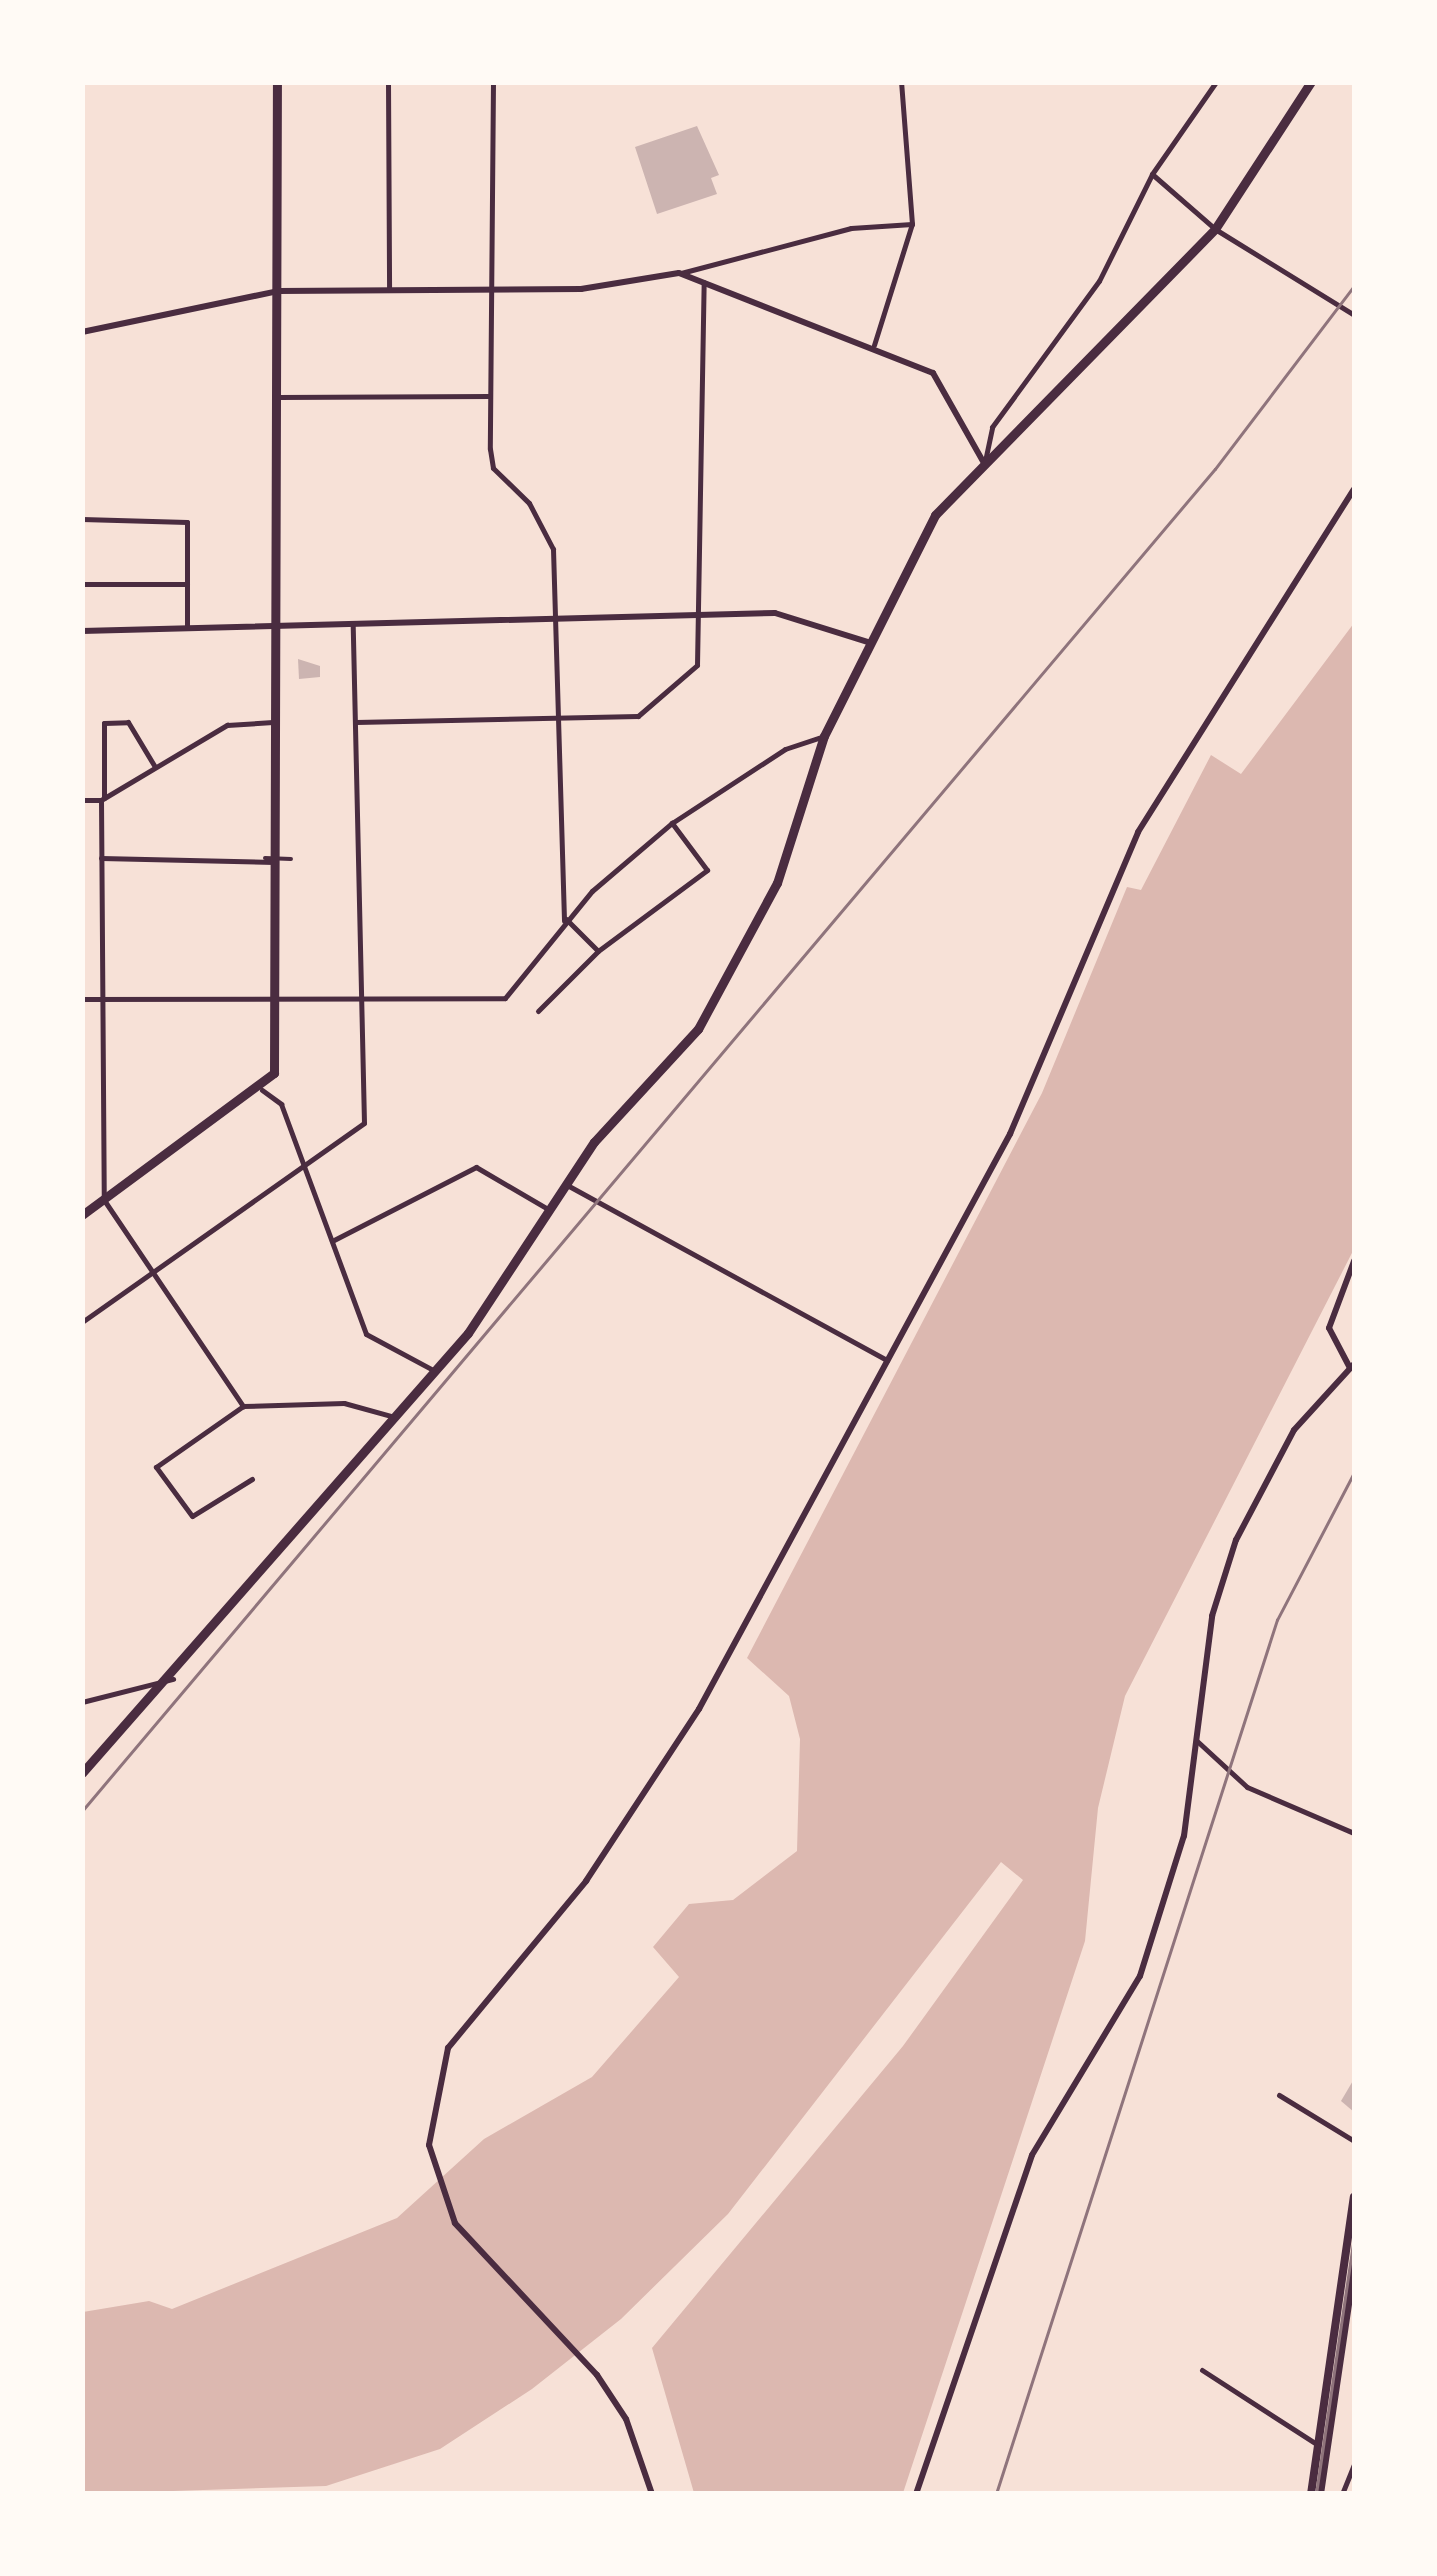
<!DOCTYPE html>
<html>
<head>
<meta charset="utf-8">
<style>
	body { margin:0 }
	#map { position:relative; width:1437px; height:2576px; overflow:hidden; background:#f7e1d7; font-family:"Titillium Web",sans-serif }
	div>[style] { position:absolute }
	.water>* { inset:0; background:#dcb8b0 }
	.building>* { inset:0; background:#ccb4b1 }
	.pedestrian>* { height:4px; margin:-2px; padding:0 2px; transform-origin:2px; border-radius:2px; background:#4a2c40 }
	.minor>* { height:5px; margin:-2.5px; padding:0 2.5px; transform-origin:2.5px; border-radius:2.5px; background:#4a2c40 }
	.tertiary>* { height:6px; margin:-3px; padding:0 3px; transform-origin:3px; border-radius:3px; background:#4a2c40 }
	.secondary>* { height:8px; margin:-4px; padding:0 4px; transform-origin:4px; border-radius:4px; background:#4a2c40 }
	.primary>* { height:9px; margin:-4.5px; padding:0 4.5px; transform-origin:4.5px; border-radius:4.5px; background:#4a2c40 }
	.trunk>* { height:9px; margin:-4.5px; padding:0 4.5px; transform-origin:4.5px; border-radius:4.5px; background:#4a2c40 }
	.tram>* { height:2.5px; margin:-1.25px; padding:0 1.25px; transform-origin:1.25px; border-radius:1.25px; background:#8f747c }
	.rail>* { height:2.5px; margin:-1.25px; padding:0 1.25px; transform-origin:1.25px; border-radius:1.25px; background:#8f747c }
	span { translate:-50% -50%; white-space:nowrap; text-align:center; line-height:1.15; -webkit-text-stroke:9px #fffaf5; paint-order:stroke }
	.frame { position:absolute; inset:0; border:85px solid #fffaf5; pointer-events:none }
</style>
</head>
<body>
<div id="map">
	<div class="water">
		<div style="clip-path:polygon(1354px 623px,1354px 1249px,1125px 1696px,1098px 1808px,1085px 1941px,903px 2493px,694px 2493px,652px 2348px,903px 2046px,1023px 1880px,1001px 1862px,728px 2214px,621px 2319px,532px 2389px,440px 2449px,326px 2486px,83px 2494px,83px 2312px,149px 2301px,172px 2309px,397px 2218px,484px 2139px,592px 2077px,679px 1977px,653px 1947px,689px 1904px,733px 1900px,797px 1851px,800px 1739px,789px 1696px,747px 1658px,1042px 1093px,1127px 887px,1141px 890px,1211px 755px,1241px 774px)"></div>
	</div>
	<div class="building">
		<div style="clip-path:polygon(697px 126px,719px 175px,711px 178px,717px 194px,657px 214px,635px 147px)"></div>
		<div style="clip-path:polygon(298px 659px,320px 666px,320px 677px,299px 679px)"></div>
		<div style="clip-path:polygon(1354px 2079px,1354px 2112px,1341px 2101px)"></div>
	</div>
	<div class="pedestrian">
		<div style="left:265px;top:858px;width:26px;rotate:2deg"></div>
	</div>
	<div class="minor">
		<div style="left:388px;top:82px;width:208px;rotate:89.7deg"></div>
		<div style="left:493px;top:82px;width:367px;rotate:90.5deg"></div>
		<div style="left:490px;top:449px;width:19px;rotate:81deg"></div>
		<div style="left:493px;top:468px;width:50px;rotate:44.2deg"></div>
		<div style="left:529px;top:503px;width:52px;rotate:62.4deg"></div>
		<div style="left:553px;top:549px;width:372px;rotate:88.3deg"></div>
		<div style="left:1152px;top:174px;width:84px;rotate:41.1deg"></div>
		<div style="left:1215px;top:229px;width:163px;rotate:31.7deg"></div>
		<div style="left:681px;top:273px;width:176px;rotate:-14.8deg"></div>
		<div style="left:851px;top:228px;width:61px;rotate:-3.8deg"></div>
		<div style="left:874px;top:345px;width:127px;rotate:-72.6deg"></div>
		<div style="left:912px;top:224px;width:142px;rotate:-94.4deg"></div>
		<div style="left:278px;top:397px;width:212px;rotate:-0.3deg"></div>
		<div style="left:985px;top:461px;width:35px;rotate:-78deg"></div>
		<div style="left:992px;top:427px;width:181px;rotate:-53.8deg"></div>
		<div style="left:1099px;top:281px;width:119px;rotate:-63.6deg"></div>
		<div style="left:1152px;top:174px;width:112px;rotate:-55.2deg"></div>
		<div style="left:82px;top:519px;width:105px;rotate:1.6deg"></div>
		<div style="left:187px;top:522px;width:105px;rotate:90deg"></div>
		<div style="left:82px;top:584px;width:105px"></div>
		<div style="left:356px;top:722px;width:282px;rotate:-1.2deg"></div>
		<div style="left:638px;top:716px;width:78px;rotate:-40.8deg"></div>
		<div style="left:697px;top:665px;width:383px;rotate:-89deg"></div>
		<div style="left:104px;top:798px;width:75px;rotate:-90deg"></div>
		<div style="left:104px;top:723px;width:24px;rotate:-2deg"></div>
		<div style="left:128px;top:722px;width:52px;rotate:59deg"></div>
		<div style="left:82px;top:800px;width:19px"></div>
		<div style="left:101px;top:800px;width:147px;rotate:-30.8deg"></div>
		<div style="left:227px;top:725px;width:46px;rotate:-3.7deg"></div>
		<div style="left:101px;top:800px;width:400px;rotate:89.6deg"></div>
		<div style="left:104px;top:1200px;width:249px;rotate:56deg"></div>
		<div style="left:101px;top:858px;width:173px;rotate:1.3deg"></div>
		<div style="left:566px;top:919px;width:45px;rotate:45deg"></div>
		<div style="left:82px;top:999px;width:423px;rotate:-0.1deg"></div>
		<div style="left:505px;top:998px;width:138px;rotate:-50.9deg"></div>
		<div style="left:592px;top:891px;width:105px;rotate:-40.4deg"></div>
		<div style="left:672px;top:823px;width:135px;rotate:-33.2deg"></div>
		<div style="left:785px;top:749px;width:41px;rotate:-18.4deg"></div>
		<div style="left:538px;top:1011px;width:85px;rotate:-45deg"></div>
		<div style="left:598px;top:951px;width:136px;rotate:-36.6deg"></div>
		<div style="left:707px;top:870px;width:59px;rotate:-126.7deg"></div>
		<div style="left:262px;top:1090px;width:24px;rotate:36deg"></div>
		<div style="left:281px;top:1104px;width:245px;rotate:69.7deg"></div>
		<div style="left:366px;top:1334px;width:78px;rotate:28.2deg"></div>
		<div style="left:567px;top:1185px;width:365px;rotate:28.7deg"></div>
		<div style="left:332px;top:1241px;width:162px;rotate:-27.2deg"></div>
		<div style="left:476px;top:1167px;width:83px;rotate:30.3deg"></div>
		<div style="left:82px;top:1322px;width:345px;rotate:-35.2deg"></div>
		<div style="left:364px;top:1123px;width:499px;rotate:-91.3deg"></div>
		<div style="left:252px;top:1479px;width:70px;rotate:148.3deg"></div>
		<div style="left:192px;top:1516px;width:61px;rotate:-126.3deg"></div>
		<div style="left:156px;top:1467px;width:106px;rotate:-35deg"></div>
		<div style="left:243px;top:1406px;width:101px;rotate:-1.7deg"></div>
		<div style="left:344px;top:1403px;width:53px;rotate:15.4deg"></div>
		<div style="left:82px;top:1702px;width:94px;rotate:-14.2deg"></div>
		<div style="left:1197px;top:1741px;width:68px;rotate:42.6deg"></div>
		<div style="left:1247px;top:1787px;width:116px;rotate:23.3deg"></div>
		<div style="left:1279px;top:2095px;width:88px;rotate:31.5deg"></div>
		<div style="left:1202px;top:2370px;width:138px;rotate:32.9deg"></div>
		<div style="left:1342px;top:2494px;width:31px;rotate:-68deg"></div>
	</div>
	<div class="tertiary">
		<div style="left:82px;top:332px;width:200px;rotate:-11.8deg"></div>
		<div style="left:278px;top:291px;width:303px;rotate:-0.4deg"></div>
		<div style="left:581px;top:289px;width:99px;rotate:-9.3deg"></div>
		<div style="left:679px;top:273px;width:273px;rotate:21.5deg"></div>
		<div style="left:933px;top:373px;width:103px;rotate:60.5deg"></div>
		<div style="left:82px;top:631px;width:693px;rotate:-1.49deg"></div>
		<div style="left:775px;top:613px;width:101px;rotate:17.4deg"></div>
		<div style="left:1350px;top:1368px;width:45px;rotate:-117.7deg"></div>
		<div style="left:1329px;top:1328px;width:72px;rotate:-69.5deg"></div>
		<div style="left:652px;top:2494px;width:79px;rotate:-109.1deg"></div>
		<div style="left:626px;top:2419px;width:53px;rotate:-123.4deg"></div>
		<div style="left:597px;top:2375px;width:208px;rotate:-133.1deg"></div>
		<div style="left:455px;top:2223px;width:82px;rotate:-108.4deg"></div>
		<div style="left:429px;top:2145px;width:99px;rotate:-78.9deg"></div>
		<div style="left:448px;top:2048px;width:217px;rotate:-50.4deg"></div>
		<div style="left:586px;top:1881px;width:206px;rotate:-56.7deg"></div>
		<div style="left:699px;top:1709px;width:654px;rotate:-61.59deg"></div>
		<div style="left:1010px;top:1134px;width:328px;rotate:-67deg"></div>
		<div style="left:1138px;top:832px;width:405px;rotate:-57.8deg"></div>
		<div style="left:916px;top:2494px;width:358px;rotate:-71.1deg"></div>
		<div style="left:1032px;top:2155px;width:209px;rotate:-58.9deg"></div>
		<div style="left:1140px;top:1976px;width:147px;rotate:-72.6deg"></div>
		<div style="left:1184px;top:1836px;width:222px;rotate:-82.7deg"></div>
		<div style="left:1212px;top:1616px;width:80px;rotate:-72.5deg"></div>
		<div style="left:1236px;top:1540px;width:124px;rotate:-62.2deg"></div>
		<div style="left:1294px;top:1430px;width:89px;rotate:-47.7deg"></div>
	</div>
	<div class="secondary">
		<div style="left:1311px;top:2494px;width:300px;rotate:-81.8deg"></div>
		<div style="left:1320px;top:2494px;width:232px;rotate:-81.6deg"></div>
	</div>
	<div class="primary">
		<div style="left:82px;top:1773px;width:585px;rotate:-48.74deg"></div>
		<div style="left:468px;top:1333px;width:229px;rotate:-56.6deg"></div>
		<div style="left:594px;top:1142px;width:154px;rotate:-47.4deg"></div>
		<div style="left:698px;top:1029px;width:166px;rotate:-61.6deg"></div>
		<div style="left:777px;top:883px;width:154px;rotate:-72.3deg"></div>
		<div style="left:824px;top:736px;width:247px;rotate:-63.3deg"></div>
		<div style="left:935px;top:515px;width:400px;rotate:-45.6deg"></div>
		<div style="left:1215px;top:229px;width:176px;rotate:-56.9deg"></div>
	</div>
	<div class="trunk">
		<div style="left:82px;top:1215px;width:239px;rotate:-36.5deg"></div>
		<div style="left:274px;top:1073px;width:991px;rotate:-89.83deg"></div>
	</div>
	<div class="tram">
		<div style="left:1316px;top:2494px;width:261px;rotate:-81.6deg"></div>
	</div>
	<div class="rail">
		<div style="left:82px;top:1811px;width:1756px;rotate:-49.83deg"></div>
		<div style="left:1215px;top:469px;width:230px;rotate:-52.8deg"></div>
		<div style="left:996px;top:2494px;width:918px;rotate:-72.18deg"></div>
		<div style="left:1277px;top:1620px;width:166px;rotate:-62.4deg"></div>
	</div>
	<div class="frame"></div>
</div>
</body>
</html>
